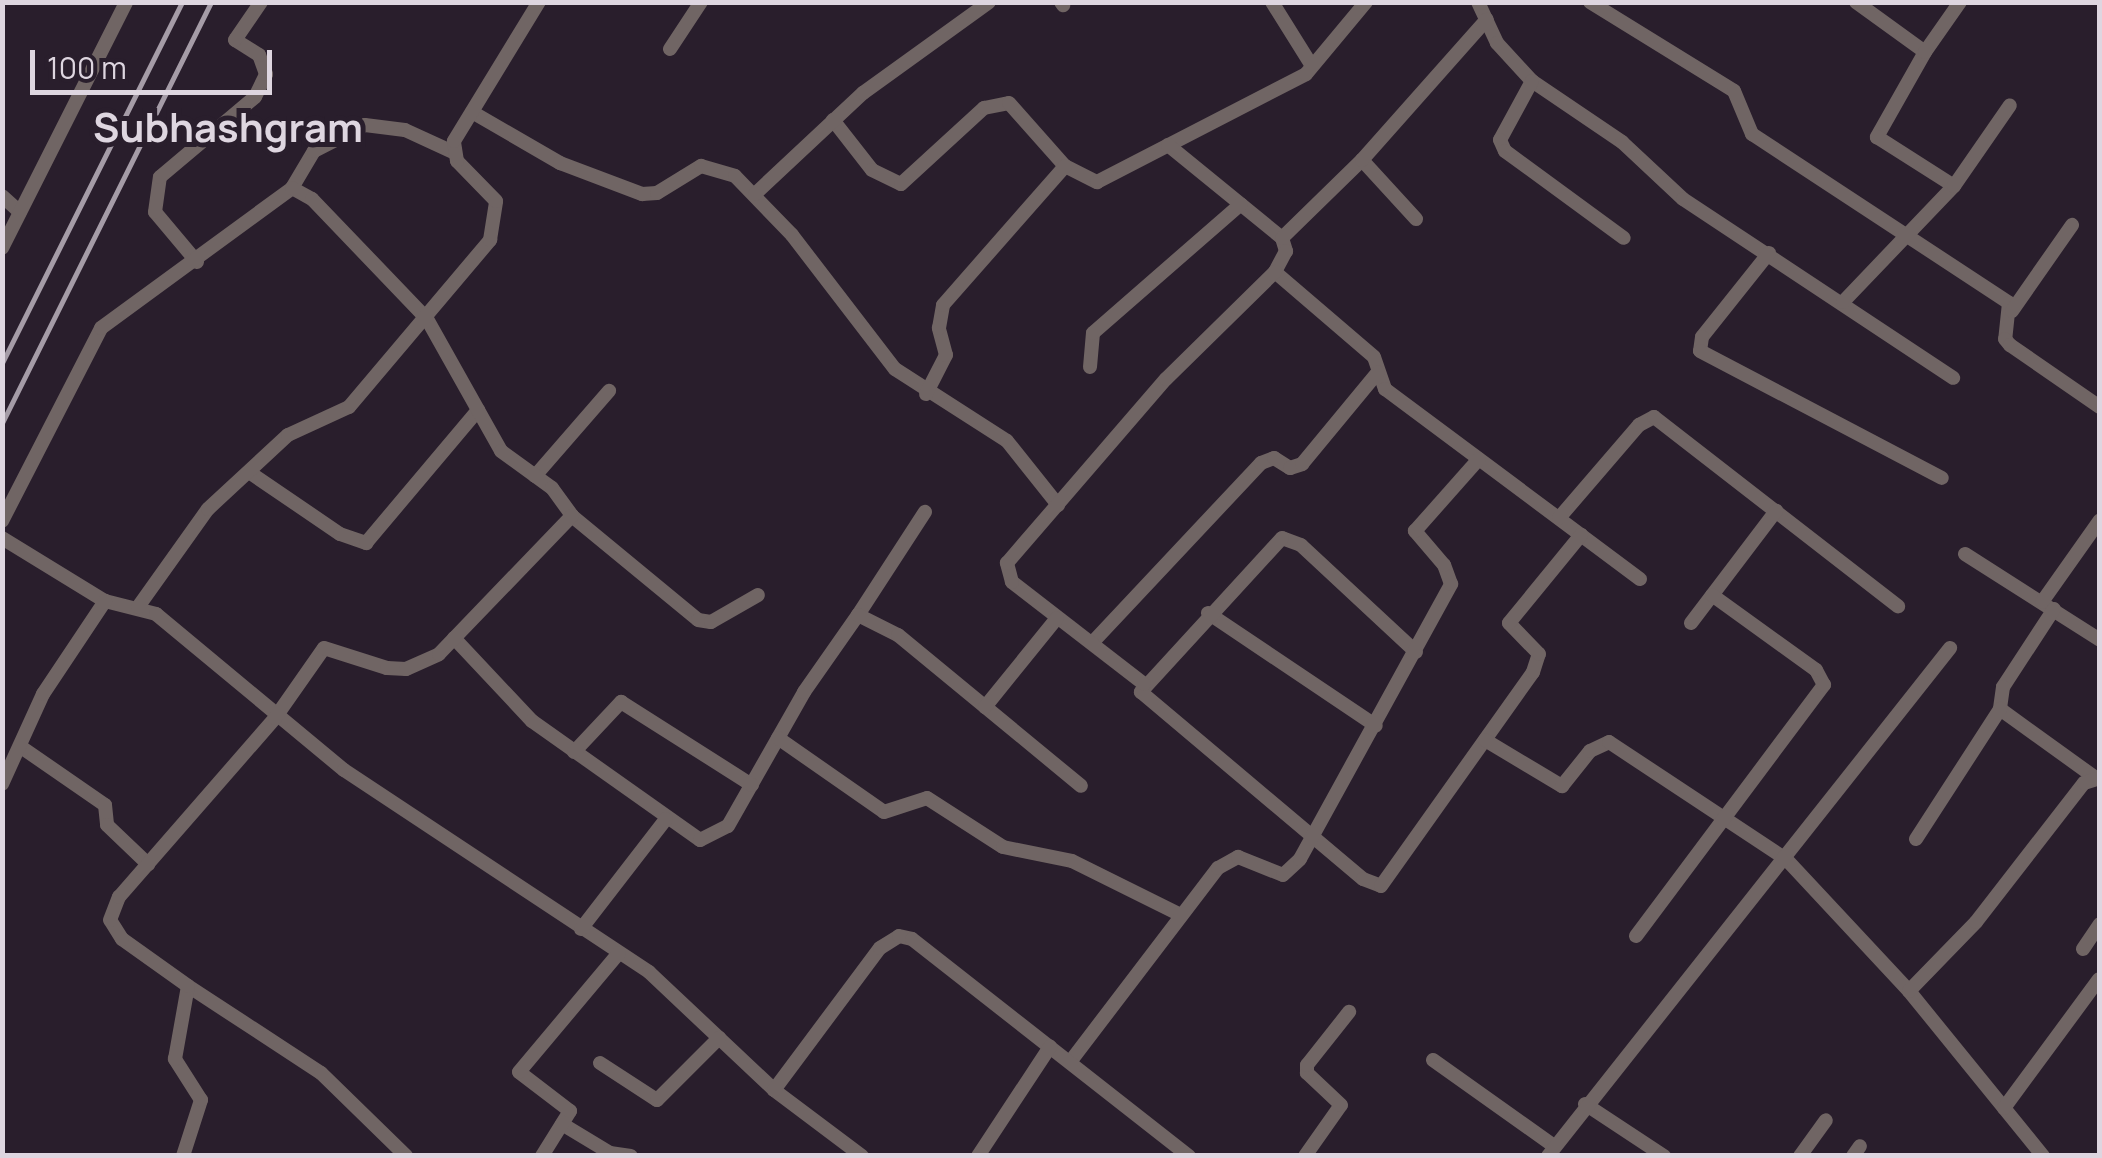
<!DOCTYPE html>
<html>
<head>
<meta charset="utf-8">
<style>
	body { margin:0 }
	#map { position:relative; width:2102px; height:1158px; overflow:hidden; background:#291e2c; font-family:Manrope,sans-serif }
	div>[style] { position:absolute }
	.minor>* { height:14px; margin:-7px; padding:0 7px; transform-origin:7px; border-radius:7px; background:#706564 }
	.rail>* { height:5px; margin:-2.5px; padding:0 2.5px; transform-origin:2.5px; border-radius:2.5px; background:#a59ca7 }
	span { translate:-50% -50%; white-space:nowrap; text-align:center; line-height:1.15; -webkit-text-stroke:10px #291e2c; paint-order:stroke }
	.district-label { font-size:40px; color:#ded6e0; font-weight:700 }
	.frame { position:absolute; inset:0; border:5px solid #ded6e0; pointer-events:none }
	.scale { position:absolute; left:30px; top:50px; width:242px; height:45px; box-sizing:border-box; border:5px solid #ded6e0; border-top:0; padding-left:12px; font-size:30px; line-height:35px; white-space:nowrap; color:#ded6e0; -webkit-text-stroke:8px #291e2c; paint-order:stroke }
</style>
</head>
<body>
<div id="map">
	<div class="minor">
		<div style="left:1061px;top:2px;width:4px;rotate:56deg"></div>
		<div style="left:1272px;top:2px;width:75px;rotate:58deg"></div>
		<div style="left:1478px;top:2px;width:45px;rotate:65.1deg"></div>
		<div style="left:1497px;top:43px;width:52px;rotate:47.4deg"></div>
		<div style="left:1532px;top:81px;width:109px;rotate:34.1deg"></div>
		<div style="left:1622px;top:142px;width:83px;rotate:43.1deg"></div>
		<div style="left:1683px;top:199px;width:324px;rotate:33.5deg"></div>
		<div style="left:1590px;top:2px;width:169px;rotate:31.7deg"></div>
		<div style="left:1734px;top:91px;width:47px;rotate:67.3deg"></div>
		<div style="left:1752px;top:134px;width:308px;rotate:33.3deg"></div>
		<div style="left:2009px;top:303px;width:36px;rotate:96deg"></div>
		<div style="left:2005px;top:339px;width:8px;rotate:50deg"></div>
		<div style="left:2010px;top:345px;width:109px;rotate:34.6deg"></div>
		<div style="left:1856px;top:2px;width:85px;rotate:35.9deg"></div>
		<div style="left:1925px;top:52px;width:98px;rotate:119.5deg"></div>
		<div style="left:1877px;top:137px;width:91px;rotate:32.5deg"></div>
		<div style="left:670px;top:49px;width:56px;rotate:-56.6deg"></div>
		<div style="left:1925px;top:52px;width:61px;rotate:-55deg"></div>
		<div style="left:1532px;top:81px;width:67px;rotate:118.5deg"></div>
		<div style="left:1500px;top:140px;width:12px;rotate:66deg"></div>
		<div style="left:1505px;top:151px;width:147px;rotate:36.2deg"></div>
		<div style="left:472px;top:112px;width:102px;rotate:30.1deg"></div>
		<div style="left:560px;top:163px;width:88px;rotate:20.7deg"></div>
		<div style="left:642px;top:194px;width:15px;rotate:-4deg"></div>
		<div style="left:657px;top:193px;width:52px;rotate:-31.5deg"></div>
		<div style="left:701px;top:166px;width:35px;rotate:16deg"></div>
		<div style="left:735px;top:176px;width:82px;rotate:46deg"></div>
		<div style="left:792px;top:235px;width:169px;rotate:52.5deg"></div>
		<div style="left:895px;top:369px;width:133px;rotate:32.7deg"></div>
		<div style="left:1007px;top:441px;width:82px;rotate:51.4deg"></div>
		<div style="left:833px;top:120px;width:63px;rotate:52deg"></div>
		<div style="left:872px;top:170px;width:32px;rotate:26deg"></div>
		<div style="left:901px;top:184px;width:113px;rotate:-42.5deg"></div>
		<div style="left:984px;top:108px;width:25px;rotate:-11deg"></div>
		<div style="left:1009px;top:103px;width:84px;rotate:48.4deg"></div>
		<div style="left:1065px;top:166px;width:36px;rotate:27deg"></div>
		<div style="left:1097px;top:182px;width:235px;rotate:-27.3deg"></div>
		<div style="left:1306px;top:74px;width:94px;rotate:-50.2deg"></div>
		<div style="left:1168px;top:145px;width:147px;rotate:39.2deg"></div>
		<div style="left:1282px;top:238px;width:14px;rotate:73deg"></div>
		<div style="left:1286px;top:251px;width:24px;rotate:118deg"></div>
		<div style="left:1275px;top:272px;width:130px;rotate:40.6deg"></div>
		<div style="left:1374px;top:357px;width:34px;rotate:71deg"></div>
		<div style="left:1385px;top:389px;width:318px;rotate:36.7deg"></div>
		<div style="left:1362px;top:160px;width:80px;rotate:47.5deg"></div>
		<div style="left:292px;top:188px;width:43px;rotate:-59.3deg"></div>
		<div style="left:314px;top:151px;width:57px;rotate:-27deg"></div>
		<div style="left:365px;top:125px;width:40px;rotate:7.1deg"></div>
		<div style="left:405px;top:130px;width:53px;rotate:24.6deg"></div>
		<div style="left:755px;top:194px;width:148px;rotate:-43.1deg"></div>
		<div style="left:863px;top:93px;width:155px;rotate:-35.8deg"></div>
		<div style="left:2px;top:196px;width:24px;rotate:42deg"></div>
		<div style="left:1282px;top:238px;width:112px;rotate:-44.3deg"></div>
		<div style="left:1362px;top:160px;width:188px;rotate:-48.4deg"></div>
		<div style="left:2px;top:248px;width:275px;rotate:-63.2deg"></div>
		<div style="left:1769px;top:253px;width:107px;rotate:128.6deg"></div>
		<div style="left:1702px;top:337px;width:14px;rotate:98deg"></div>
		<div style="left:1700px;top:351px;width:273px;rotate:27.7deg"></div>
		<div style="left:197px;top:262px;width:65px;rotate:-130deg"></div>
		<div style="left:155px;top:212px;width:35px;rotate:-82deg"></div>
		<div style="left:160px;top:177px;width:124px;rotate:-40.1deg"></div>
		<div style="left:255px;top:97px;width:25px;rotate:-64deg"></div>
		<div style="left:266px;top:74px;width:20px;rotate:-110deg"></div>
		<div style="left:259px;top:55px;width:28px;rotate:-148deg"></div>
		<div style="left:235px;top:40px;width:46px;rotate:-55.6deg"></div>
		<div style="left:1843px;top:302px;width:161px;rotate:-46.3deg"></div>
		<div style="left:1954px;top:186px;width:98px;rotate:-55.3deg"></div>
		<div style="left:2012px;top:311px;width:105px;rotate:-55.1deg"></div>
		<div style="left:1090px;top:367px;width:34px;rotate:-85deg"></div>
		<div style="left:1093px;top:333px;width:196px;rotate:-41.1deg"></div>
		<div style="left:926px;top:394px;width:44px;rotate:-62.9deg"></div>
		<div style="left:946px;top:355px;width:28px;rotate:-105deg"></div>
		<div style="left:939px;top:328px;width:23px;rotate:-80deg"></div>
		<div style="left:943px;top:305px;width:185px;rotate:-48.7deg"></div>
		<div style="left:249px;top:472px;width:110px;rotate:34.3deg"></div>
		<div style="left:340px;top:534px;width:28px;rotate:19deg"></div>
		<div style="left:366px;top:543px;width:174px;rotate:-49.9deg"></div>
		<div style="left:535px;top:476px;width:113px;rotate:-49deg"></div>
		<div style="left:1559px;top:518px;width:123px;rotate:-49.3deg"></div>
		<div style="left:1639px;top:425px;width:17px;rotate:-28deg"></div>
		<div style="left:1654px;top:417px;width:309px;rotate:37.8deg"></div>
		<div style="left:2px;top:521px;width:217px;rotate:-62.8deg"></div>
		<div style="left:101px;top:328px;width:237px;rotate:-36.2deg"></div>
		<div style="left:292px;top:188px;width:23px;rotate:29deg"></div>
		<div style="left:312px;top:199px;width:166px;rotate:46.2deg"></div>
		<div style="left:427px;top:319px;width:151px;rotate:60.7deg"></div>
		<div style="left:501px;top:451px;width:63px;rotate:36deg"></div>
		<div style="left:552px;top:488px;width:34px;rotate:54deg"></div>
		<div style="left:572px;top:516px;width:163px;rotate:39.5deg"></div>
		<div style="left:698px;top:620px;width:13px;rotate:9deg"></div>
		<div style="left:711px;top:622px;width:54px;rotate:-29.9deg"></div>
		<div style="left:2px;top:538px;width:121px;rotate:31.5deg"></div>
		<div style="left:105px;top:601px;width:53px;rotate:14.3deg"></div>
		<div style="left:156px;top:614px;width:244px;rotate:39.7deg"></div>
		<div style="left:344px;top:770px;width:366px;rotate:33.5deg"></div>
		<div style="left:649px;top:972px;width:172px;rotate:43.3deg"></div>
		<div style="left:774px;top:1090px;width:110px;rotate:36.9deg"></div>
		<div style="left:1965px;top:554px;width:160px;rotate:32.5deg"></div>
		<div style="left:2042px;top:602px;width:100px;rotate:-54.7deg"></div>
		<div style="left:138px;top:607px;width:120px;rotate:-54.5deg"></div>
		<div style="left:208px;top:509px;width:109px;rotate:-42.8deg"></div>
		<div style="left:288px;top:435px;width:67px;rotate:-24.7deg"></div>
		<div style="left:349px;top:407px;width:219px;rotate:-49.8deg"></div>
		<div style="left:490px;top:240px;width:39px;rotate:-81deg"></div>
		<div style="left:496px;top:201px;width:56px;rotate:-134.3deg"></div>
		<div style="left:457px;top:161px;width:20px;rotate:-99deg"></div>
		<div style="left:454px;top:141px;width:163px;rotate:-58.6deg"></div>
		<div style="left:2054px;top:609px;width:93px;rotate:123.2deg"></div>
		<div style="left:2003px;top:687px;width:22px;rotate:98deg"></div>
		<div style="left:2000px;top:709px;width:115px;rotate:35.8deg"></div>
		<div style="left:1208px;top:613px;width:202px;rotate:33.9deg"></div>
		<div style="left:858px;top:615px;width:123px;rotate:-57deg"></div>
		<div style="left:1691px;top:623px;width:141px;rotate:-52.8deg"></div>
		<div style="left:454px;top:638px;width:114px;rotate:46.8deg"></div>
		<div style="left:532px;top:721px;width:206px;rotate:35.3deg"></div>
		<div style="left:700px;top:840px;width:31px;rotate:-27deg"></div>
		<div style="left:728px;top:826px;width:154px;rotate:-60.4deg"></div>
		<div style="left:804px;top:692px;width:94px;rotate:-55deg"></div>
		<div style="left:858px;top:615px;width:45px;rotate:26.6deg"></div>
		<div style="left:898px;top:635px;width:237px;rotate:39.5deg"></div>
		<div style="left:1092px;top:643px;width:247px;rotate:-46.8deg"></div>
		<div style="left:1261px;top:463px;width:14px;rotate:-21deg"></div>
		<div style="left:1274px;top:458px;width:19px;rotate:32deg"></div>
		<div style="left:1290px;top:468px;width:13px;rotate:-18deg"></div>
		<div style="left:1302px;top:464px;width:119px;rotate:-50.4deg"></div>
		<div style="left:1416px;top:652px;width:157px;rotate:-137.1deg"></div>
		<div style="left:1301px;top:545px;width:20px;rotate:-160deg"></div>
		<div style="left:1282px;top:538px;width:209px;rotate:132.5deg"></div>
		<div style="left:1141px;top:692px;width:290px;rotate:40.1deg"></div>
		<div style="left:1363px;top:879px;width:19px;rotate:21deg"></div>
		<div style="left:1381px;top:886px;width:262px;rotate:-54.6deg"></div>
		<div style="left:1533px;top:672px;width:19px;rotate:-72deg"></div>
		<div style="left:1539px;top:654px;width:43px;rotate:-134.1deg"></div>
		<div style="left:1509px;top:623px;width:114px;rotate:-50.7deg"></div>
		<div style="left:1144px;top:684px;width:167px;rotate:-142.3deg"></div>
		<div style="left:1012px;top:582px;width:20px;rotate:-105deg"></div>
		<div style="left:1007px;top:563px;width:243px;rotate:-49.2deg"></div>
		<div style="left:1166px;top:379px;width:153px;rotate:-44.5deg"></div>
		<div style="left:985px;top:707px;width:114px;rotate:-51deg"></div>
		<div style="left:778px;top:738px;width:129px;rotate:34.9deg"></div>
		<div style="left:884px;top:812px;width:45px;rotate:-18deg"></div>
		<div style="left:927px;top:798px;width:90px;rotate:32.8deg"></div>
		<div style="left:1003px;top:847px;width:70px;rotate:11.5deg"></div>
		<div style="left:1072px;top:861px;width:122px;rotate:26.4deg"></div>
		<div style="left:1485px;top:740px;width:90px;rotate:30.9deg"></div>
		<div style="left:1562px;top:786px;width:45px;rotate:-51.3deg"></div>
		<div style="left:1590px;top:751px;width:21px;rotate:-25deg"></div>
		<div style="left:1609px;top:742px;width:212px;rotate:33.5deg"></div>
		<div style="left:1786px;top:859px;width:180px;rotate:47deg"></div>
		<div style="left:1909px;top:991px;width:213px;rotate:50.9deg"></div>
		<div style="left:21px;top:747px;width:102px;rotate:34.6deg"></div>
		<div style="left:105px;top:805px;width:20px;rotate:84deg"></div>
		<div style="left:107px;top:825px;width:57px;rotate:43.6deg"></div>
		<div style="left:574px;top:752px;width:69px;rotate:-46.8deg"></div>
		<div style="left:621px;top:702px;width:155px;rotate:32.4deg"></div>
		<div style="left:2px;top:784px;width:99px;rotate:-65.5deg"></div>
		<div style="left:43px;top:694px;width:112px;rotate:-56.3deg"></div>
		<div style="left:1916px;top:839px;width:155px;rotate:-57.1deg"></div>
		<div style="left:581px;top:929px;width:139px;rotate:-52.3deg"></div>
		<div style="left:1636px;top:936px;width:314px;rotate:-53.2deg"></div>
		<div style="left:1824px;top:685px;width:17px;rotate:-118deg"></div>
		<div style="left:1816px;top:670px;width:128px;rotate:-144.2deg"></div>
		<div style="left:2083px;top:949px;width:30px;rotate:-56deg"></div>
		<div style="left:188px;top:986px;width:159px;rotate:33.2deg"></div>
		<div style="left:321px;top:1073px;width:119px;rotate:44.3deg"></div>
		<div style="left:1909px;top:991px;width:96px;rotate:-45.8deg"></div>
		<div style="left:1976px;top:922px;width:176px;rotate:-52.2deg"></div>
		<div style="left:2084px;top:783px;width:17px;rotate:-17deg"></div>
		<div style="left:1433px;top:1060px;width:148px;rotate:35.4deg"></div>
		<div style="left:1070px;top:1062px;width:244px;rotate:-52.7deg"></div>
		<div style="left:1218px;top:868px;width:23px;rotate:-29deg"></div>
		<div style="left:1238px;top:857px;width:48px;rotate:21.8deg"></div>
		<div style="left:1283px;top:875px;width:23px;rotate:-43deg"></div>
		<div style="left:1300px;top:859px;width:314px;rotate:-61.2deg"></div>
		<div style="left:1451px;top:584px;width:20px;rotate:-110deg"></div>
		<div style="left:1444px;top:565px;width:45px;rotate:-130.5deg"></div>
		<div style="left:1415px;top:531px;width:96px;rotate:-48.4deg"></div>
		<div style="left:600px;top:1063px;width:68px;rotate:33deg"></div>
		<div style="left:657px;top:1100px;width:88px;rotate:-45deg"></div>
		<div style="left:774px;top:1090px;width:177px;rotate:-53.3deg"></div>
		<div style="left:880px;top:948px;width:22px;rotate:-32deg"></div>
		<div style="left:899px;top:936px;width:13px;rotate:13deg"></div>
		<div style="left:912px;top:939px;width:352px;rotate:38.1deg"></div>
		<div style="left:1585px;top:1104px;width:95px;rotate:33.4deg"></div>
		<div style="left:2004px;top:1108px;width:160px;rotate:-53.6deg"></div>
		<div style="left:562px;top:1124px;width:56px;rotate:31.1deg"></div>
		<div style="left:610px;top:1153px;width:21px;rotate:8deg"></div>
		<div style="left:183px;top:1156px;width:59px;rotate:-72.2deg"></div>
		<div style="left:201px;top:1100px;width:49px;rotate:-122.4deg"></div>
		<div style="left:175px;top:1059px;width:74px;rotate:-79.9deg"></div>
		<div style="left:188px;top:986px;width:81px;rotate:-144.5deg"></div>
		<div style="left:122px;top:939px;width:22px;rotate:-122deg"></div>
		<div style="left:110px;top:920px;width:25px;rotate:-69deg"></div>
		<div style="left:119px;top:897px;width:237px;rotate:-48.9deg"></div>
		<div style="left:275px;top:718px;width:85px;rotate:-55deg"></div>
		<div style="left:324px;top:648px;width:66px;rotate:17.6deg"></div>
		<div style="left:387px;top:668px;width:19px;rotate:3deg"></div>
		<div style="left:406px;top:669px;width:36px;rotate:-24deg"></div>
		<div style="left:439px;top:654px;width:192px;rotate:-46.1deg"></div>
		<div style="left:542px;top:1156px;width:53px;rotate:-58.1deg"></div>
		<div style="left:570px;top:1111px;width:64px;rotate:-142.6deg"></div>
		<div style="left:519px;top:1072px;width:155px;rotate:-50deg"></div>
		<div style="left:978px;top:1156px;width:131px;rotate:-56.6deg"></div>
		<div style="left:1305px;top:1156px;width:62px;rotate:-54.8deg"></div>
		<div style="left:1341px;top:1105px;width:47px;rotate:-136.7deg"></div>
		<div style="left:1307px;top:1073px;width:8px;rotate:-90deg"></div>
		<div style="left:1307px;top:1065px;width:68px;rotate:-51.6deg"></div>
		<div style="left:1548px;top:1156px;width:648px;rotate:-51.64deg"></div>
		<div style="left:1800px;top:1156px;width:44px;rotate:-54.2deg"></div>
		<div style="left:1853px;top:1156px;width:12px;rotate:-55deg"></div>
	</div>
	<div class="rail">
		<div style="left:2px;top:363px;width:403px;rotate:-63.5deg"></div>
		<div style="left:2px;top:423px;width:470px;rotate:-63.6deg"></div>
	</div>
	<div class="district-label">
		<span style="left:228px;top:127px">Subhashgram</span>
	</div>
	<div class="frame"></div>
	<div class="scale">100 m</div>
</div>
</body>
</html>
